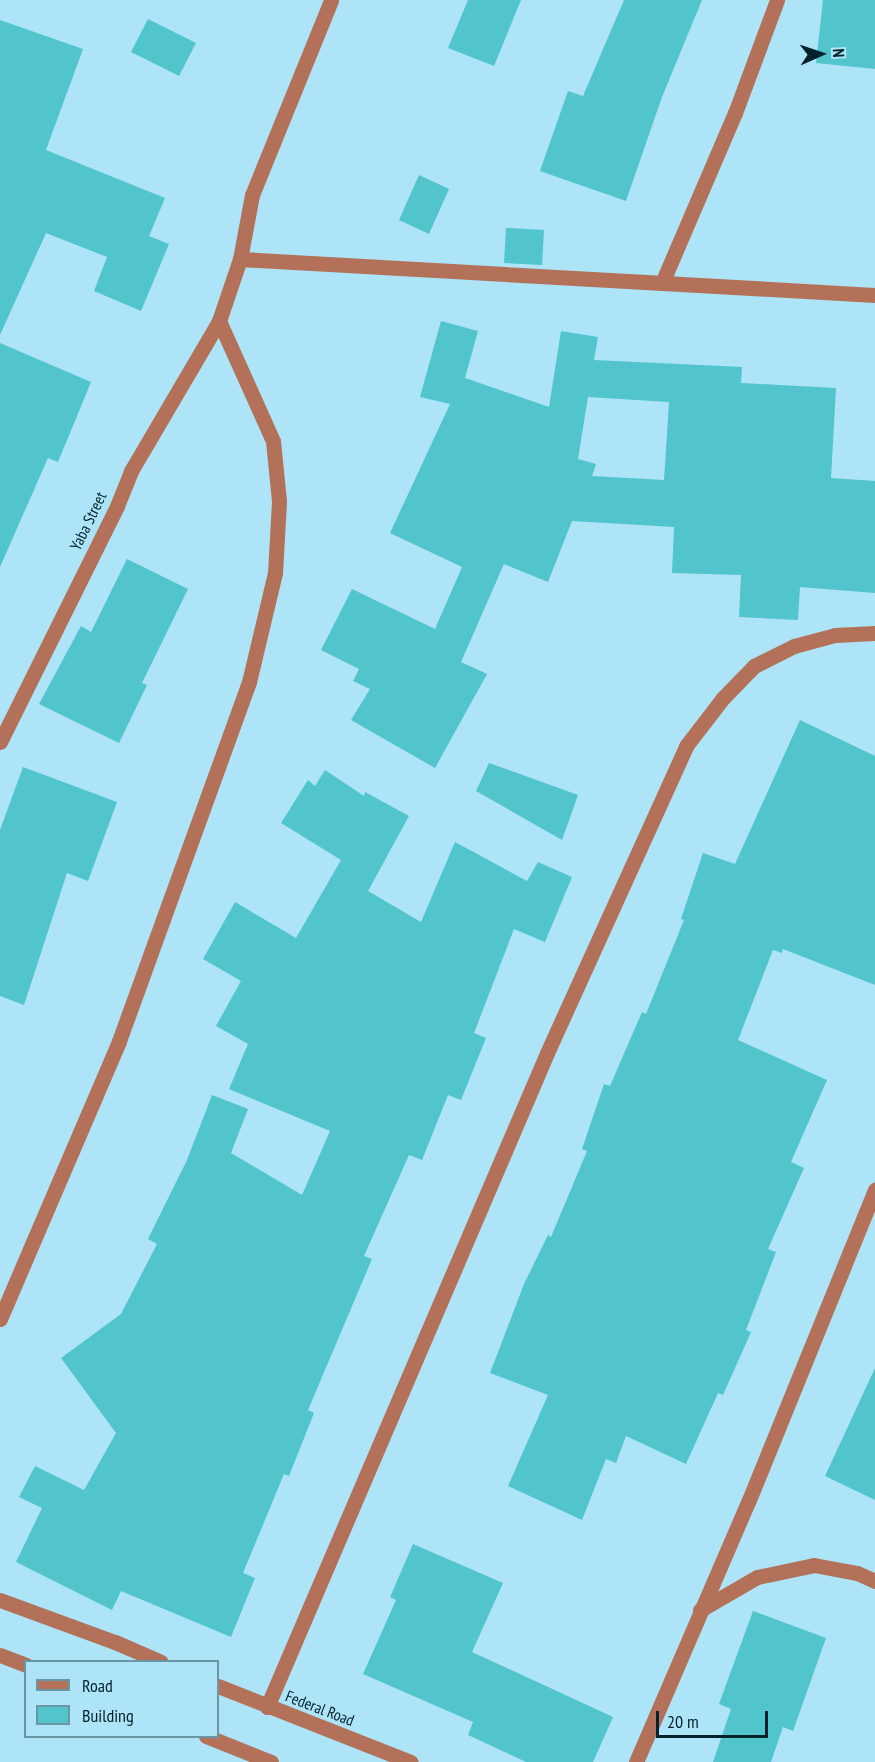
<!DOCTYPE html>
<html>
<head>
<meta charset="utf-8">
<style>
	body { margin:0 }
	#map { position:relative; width:875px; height:1762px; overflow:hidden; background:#ade4f7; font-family:"PT Sans Narrow",sans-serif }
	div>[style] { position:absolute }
	.building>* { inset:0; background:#51c4cc }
	.minor>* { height:15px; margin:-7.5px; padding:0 7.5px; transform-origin:7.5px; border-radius:7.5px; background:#b27158 }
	span { translate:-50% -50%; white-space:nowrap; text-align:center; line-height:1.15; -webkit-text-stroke:4.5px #ade4f7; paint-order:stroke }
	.street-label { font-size:16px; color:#01212b }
	.legend { position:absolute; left:24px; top:1660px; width:195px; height:78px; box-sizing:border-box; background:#ade4f7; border:2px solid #6896a5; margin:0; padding:8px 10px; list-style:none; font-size:18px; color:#01212b }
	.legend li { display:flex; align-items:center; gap:12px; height:30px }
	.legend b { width:30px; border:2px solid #6896a5 }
	.north { position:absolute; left:791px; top:24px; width:60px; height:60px; -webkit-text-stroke:4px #ade4f7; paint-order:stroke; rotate:87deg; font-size:16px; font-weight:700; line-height:24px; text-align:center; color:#01212b }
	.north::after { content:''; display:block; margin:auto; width:21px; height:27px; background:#01212b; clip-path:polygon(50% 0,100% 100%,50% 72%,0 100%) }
	.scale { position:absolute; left:656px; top:1711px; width:112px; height:27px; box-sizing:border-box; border:3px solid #01212b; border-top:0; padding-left:8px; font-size:18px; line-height:21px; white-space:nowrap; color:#01212b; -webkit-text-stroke:4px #ade4f7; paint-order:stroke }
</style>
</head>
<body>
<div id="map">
	<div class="building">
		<div style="clip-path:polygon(468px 0,521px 0,494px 66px,448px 48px)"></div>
		<div style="clip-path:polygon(624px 0,702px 0,662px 97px,626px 201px,540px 171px,568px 91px,583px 96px)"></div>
		<div style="clip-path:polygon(823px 0,875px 0,875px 69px,816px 63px)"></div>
		<div style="clip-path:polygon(148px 19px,196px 43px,179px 76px,131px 52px)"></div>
		<div style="clip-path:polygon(0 20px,83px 49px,46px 150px,165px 198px,149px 236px,169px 244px,141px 311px,94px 291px,107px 257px,46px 233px,0 335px)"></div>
		<div style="clip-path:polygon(419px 175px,449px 189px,429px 234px,399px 220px)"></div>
		<div style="clip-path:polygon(506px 228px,544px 230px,542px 265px,504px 263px)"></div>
		<div style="clip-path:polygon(evenodd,441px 321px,478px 331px,465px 378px,549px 407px,561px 331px,598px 337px,594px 360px,742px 367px,741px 383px,836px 388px,831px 478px,875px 481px,875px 593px,800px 587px,798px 620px,739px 617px,741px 575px,672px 573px,674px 527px,572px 521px,548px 582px,504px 564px,461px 662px,487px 674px,435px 768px,351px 720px,370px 689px,353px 681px,359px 669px,321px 650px,352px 589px,435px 629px,462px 567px,390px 533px,450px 404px,420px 397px,441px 321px,588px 397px,669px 402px,664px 480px,592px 476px,596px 464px,578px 459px,588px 397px)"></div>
		<div style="clip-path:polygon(0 343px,91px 382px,58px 462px,48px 458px,0 567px)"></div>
		<div style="clip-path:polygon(127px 559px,188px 589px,142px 683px,147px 685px,119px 743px,39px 704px,81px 626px,91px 632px)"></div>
		<div style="clip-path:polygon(800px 720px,875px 756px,875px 985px,783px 949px,782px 953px,773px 950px,738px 1040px,827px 1080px,791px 1162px,804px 1168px,768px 1249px,776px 1252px,746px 1330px,751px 1332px,723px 1395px,718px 1393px,686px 1464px,626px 1436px,616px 1463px,606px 1459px,582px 1520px,508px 1486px,548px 1395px,490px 1373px,524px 1284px,548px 1235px,551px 1237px,587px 1151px,582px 1149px,604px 1084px,610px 1086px,642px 1012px,646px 1014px,684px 920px,681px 919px,703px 853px,735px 864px)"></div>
		<div style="clip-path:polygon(489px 763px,578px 795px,562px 840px,476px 791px)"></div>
		<div style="clip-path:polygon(23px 767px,117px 802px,88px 881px,67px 873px,24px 1005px,0 996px,0 830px)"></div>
		<div style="clip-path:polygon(325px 770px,364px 796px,365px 792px,409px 816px,368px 891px,421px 922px,455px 842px,527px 881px,538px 862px,572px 877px,545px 942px,514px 929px,474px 1033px,486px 1038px,461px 1100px,448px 1095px,422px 1160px,409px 1155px,364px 1256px,372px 1259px,308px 1410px,314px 1413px,289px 1476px,284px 1474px,243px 1573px,255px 1578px,231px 1637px,121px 1591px,112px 1610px,16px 1562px,42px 1508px,19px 1497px,35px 1466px,84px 1490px,116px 1433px,61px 1358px,121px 1314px,157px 1244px,148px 1239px,187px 1160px,212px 1095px,248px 1109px,231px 1153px,302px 1195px,330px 1131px,229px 1089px,248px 1044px,216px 1026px,241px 981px,203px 959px,235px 902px,296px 938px,341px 860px,281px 823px,308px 780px,315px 786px)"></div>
		<div style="clip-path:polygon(875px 1368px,875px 1500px,825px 1476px)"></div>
		<div style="clip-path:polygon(413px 1544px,503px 1583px,472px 1652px,613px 1717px,593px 1762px,526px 1762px,468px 1735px,473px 1722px,363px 1674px,396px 1600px,390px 1597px)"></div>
		<div style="clip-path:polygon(753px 1611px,826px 1638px,793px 1731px,783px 1727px,771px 1762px,713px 1762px,731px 1709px,719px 1704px)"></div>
	</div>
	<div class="minor">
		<div style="left:240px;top:259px;width:636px;rotate:3.24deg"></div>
		<div style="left:662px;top:283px;width:185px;rotate:-66.8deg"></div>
		<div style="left:735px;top:113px;width:121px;rotate:-69.6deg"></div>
		<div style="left:0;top:742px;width:263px;rotate:-63.6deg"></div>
		<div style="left:117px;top:506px;width:38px;rotate:-68deg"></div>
		<div style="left:131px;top:471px;width:174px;rotate:-59.6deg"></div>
		<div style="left:0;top:1319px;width:302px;rotate:-66.8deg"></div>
		<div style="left:119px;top:1041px;width:382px;rotate:-70.1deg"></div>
		<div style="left:249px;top:682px;width:112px;rotate:-76.6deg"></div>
		<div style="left:275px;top:573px;width:72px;rotate:-86.8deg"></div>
		<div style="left:279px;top:501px;width:60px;rotate:-95.7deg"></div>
		<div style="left:273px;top:441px;width:132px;rotate:-114.2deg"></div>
		<div style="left:219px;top:321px;width:65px;rotate:-71.3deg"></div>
		<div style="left:240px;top:259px;width:65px;rotate:-79.4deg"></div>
		<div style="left:252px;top:195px;width:210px;rotate:-67.9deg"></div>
		<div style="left:0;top:1600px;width:122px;rotate:20.1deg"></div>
		<div style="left:115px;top:1642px;width:50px;rotate:23.5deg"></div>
		<div style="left:700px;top:1610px;width:66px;rotate:-30.1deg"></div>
		<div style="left:757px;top:1577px;width:58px;rotate:-11.9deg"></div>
		<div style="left:814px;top:1565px;width:44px;rotate:10.5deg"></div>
		<div style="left:857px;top:1573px;width:20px;rotate:24deg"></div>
		<div style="left:0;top:1655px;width:28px;rotate:21deg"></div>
		<div style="left:218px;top:1686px;width:207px;rotate:21.5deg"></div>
		<div style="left:267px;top:1707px;width:711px;rotate:-66.82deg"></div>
		<div style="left:547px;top:1053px;width:337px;rotate:-65.6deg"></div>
		<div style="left:686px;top:746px;width:61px;rotate:-52.4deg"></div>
		<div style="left:723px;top:698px;width:45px;rotate:-45.9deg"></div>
		<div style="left:754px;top:666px;width:45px;rotate:-26.6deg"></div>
		<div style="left:794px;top:646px;width:42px;rotate:-15deg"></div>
		<div style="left:835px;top:635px;width:40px;rotate:-2.9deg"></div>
		<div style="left:206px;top:1736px;width:70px;rotate:21.8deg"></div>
		<div style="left:636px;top:1762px;width:285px;rotate:-66.7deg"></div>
		<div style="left:749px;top:1500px;width:335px;rotate:-67.9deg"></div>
	</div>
	<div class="street-label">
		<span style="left:88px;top:521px;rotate:-64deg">Yaba Street</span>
		<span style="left:320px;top:1708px;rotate:21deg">Federal Road</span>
	</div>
	<ul class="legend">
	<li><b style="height:8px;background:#b27158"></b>Road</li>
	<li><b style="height:16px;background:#51c4cc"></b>Building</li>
	</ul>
	<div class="north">N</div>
	<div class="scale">20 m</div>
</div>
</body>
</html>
